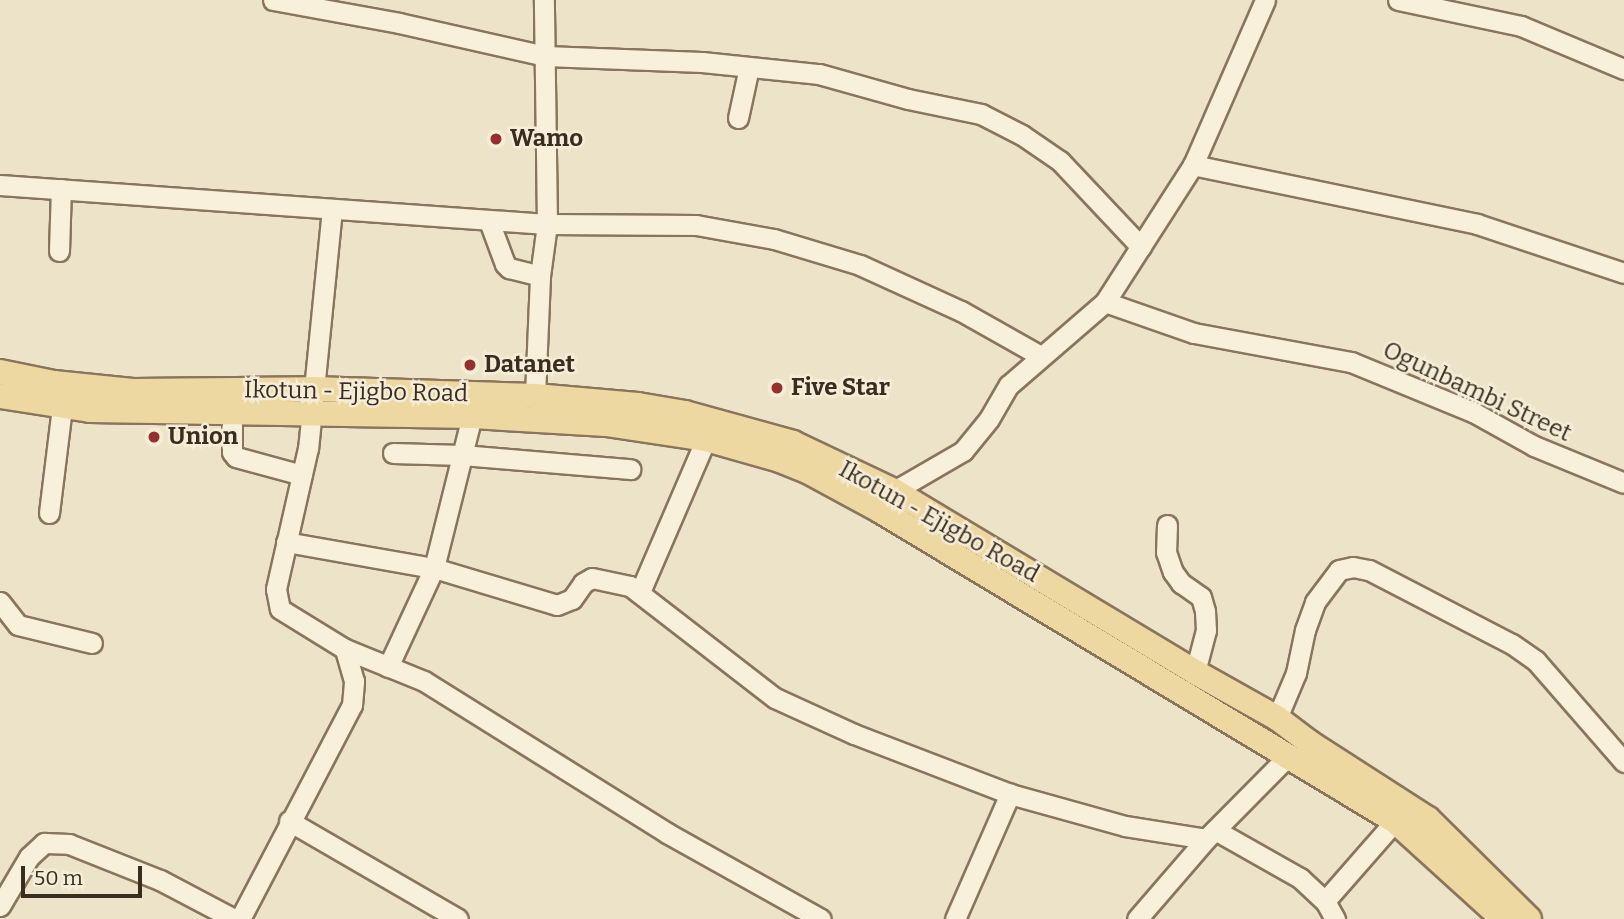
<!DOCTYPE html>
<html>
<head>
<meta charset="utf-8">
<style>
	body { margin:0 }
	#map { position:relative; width:1624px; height:919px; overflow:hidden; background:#ede3c8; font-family:Bitter,serif }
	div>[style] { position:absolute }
	.roads { filter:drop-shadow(2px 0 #89755d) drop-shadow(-2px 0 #89755d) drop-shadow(0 2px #89755d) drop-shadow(0 -2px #89755d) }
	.minor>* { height:19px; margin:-9.5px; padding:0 9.5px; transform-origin:9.5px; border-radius:9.5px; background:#f8f0db }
	.major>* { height:24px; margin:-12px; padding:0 12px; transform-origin:12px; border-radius:12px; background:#eed8a2 }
	.dots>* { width:19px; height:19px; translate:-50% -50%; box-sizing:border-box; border:4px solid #f5edd7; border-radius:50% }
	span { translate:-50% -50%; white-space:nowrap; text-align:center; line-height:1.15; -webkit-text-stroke:5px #f5edd7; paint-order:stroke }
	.poi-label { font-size:24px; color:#3a2d20; font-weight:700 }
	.left { translate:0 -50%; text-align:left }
	.street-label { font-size:24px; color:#3a2d20 }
	.scale { position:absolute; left:21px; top:866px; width:121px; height:32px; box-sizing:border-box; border:4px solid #3a2d20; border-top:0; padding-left:9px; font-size:21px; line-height:24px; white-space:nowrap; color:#3a2d20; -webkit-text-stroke:5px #f5edd7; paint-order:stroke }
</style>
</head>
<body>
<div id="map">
	<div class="roads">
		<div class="minor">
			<div style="left:273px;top:0;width:128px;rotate:10.3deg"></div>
			<div style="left:399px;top:23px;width:150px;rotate:12.7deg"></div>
			<div style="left:545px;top:56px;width:157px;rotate:2.2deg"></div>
			<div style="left:702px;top:62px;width:118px;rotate:5.9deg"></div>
			<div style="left:819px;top:74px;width:92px;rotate:15.7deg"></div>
			<div style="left:908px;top:99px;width:75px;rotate:11.6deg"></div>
			<div style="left:981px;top:114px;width:46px;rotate:27.1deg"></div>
			<div style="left:1022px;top:135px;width:46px;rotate:34.4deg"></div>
			<div style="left:1060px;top:161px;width:118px;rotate:46.7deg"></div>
			<div style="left:1398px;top:0;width:126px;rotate:11.9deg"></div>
			<div style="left:1521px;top:26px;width:112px;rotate:22.7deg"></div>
			<div style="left:738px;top:118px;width:52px;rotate:-77.8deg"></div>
			<div style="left:1193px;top:165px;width:290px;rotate:11.7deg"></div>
			<div style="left:1477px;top:224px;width:155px;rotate:18.4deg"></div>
			<div style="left:0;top:185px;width:548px;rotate:4.08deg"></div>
			<div style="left:547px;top:224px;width:149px;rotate:0.4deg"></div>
			<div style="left:696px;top:225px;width:79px;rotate:10.2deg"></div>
			<div style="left:774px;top:239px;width:90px;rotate:16.8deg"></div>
			<div style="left:860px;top:265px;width:111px;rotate:24.5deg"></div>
			<div style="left:961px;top:311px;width:92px;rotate:29.4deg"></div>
			<div style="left:332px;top:209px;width:240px;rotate:95.7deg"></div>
			<div style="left:308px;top:448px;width:145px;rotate:102.8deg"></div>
			<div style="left:276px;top:589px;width:20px;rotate:79deg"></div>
			<div style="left:280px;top:609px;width:76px;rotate:31.6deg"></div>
			<div style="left:345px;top:649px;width:85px;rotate:22.1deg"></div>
			<div style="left:424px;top:681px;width:287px;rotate:32deg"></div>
			<div style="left:667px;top:833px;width:176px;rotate:29.2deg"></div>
			<div style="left:489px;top:221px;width:46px;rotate:69.6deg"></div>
			<div style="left:505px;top:264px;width:6px;rotate:45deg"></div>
			<div style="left:509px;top:268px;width:32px;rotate:14deg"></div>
			<div style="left:59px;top:251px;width:62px;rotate:-88.2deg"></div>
			<div style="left:1105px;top:302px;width:94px;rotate:19.2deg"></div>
			<div style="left:1194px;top:333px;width:160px;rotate:10.5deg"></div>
			<div style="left:1351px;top:362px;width:132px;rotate:22.3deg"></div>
			<div style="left:1473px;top:412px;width:70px;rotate:29.1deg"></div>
			<div style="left:1534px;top:446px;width:97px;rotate:22.3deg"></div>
			<div style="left:535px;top:396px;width:120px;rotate:-87.6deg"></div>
			<div style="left:540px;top:276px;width:52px;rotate:-82.3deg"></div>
			<div style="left:547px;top:224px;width:224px;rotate:-90.8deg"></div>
			<div style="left:232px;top:413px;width:39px;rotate:90deg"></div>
			<div style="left:232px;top:452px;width:6px;rotate:51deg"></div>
			<div style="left:236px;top:457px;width:68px;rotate:15.3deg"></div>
			<div style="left:393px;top:453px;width:69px;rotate:1.7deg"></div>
			<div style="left:462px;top:455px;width:169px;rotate:4.8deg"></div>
			<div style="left:888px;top:502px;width:13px;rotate:-61deg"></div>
			<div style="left:894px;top:491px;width:80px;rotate:-30.1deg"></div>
			<div style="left:963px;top:451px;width:41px;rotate:-50.9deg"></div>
			<div style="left:989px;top:419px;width:39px;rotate:-60deg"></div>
			<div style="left:1009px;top:385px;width:127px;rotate:-40.8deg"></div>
			<div style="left:1105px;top:302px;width:163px;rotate:-57.3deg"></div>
			<div style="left:1193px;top:165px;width:180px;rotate:-66.4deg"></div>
			<div style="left:49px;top:513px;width:107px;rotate:-83deg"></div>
			<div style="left:1167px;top:525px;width:27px;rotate:92deg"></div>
			<div style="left:1166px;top:552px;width:21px;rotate:71deg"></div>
			<div style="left:1173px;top:572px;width:14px;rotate:54deg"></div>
			<div style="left:1181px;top:583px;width:24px;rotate:35deg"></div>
			<div style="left:1201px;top:597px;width:15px;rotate:74deg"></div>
			<div style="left:1205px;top:611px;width:19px;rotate:87deg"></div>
			<div style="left:1206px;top:630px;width:43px;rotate:104.7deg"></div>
			<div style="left:286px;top:542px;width:150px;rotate:10deg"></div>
			<div style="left:434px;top:568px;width:128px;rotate:16.7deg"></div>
			<div style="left:557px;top:605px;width:16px;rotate:-22deg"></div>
			<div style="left:572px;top:599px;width:19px;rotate:-55deg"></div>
			<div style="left:583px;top:583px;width:10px;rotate:-29deg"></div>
			<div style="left:592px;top:578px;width:39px;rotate:12deg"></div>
			<div style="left:630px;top:586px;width:183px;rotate:37.7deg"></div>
			<div style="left:775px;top:698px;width:87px;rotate:24.5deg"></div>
			<div style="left:854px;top:734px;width:167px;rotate:21deg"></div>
			<div style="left:1010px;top:794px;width:119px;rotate:15.5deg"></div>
			<div style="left:1125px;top:826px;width:82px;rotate:9.1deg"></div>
			<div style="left:640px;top:592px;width:167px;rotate:-66.7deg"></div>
			<div style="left:0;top:602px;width:29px;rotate:52deg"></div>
			<div style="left:18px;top:625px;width:76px;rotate:13.7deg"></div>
			<div style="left:388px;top:667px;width:109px;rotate:-65.1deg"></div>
			<div style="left:434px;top:568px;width:157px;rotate:-76deg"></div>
			<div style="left:1277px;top:718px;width:49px;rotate:-67.1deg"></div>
			<div style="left:1296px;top:673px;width:44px;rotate:-78.2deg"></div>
			<div style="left:1305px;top:630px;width:30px;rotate:-70deg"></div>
			<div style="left:1315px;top:602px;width:40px;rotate:-53deg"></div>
			<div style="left:1339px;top:570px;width:14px;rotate:-12deg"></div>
			<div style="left:1353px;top:567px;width:16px;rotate:11deg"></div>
			<div style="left:1369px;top:570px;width:161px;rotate:27.4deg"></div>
			<div style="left:1512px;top:644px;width:29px;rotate:35deg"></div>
			<div style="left:1536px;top:661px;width:134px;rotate:48.9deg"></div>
			<div style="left:289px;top:821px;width:195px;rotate:30.1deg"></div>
			<div style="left:1215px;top:830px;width:98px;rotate:29.5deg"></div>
			<div style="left:1300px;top:878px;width:34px;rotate:43deg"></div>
			<div style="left:1325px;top:901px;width:106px;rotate:-48.8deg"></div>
			<div style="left:1325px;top:901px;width:21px;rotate:61deg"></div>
			<div style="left:0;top:906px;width:57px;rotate:-59.4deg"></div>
			<div style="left:29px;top:857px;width:21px;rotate:-43deg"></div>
			<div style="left:44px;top:843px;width:25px;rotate:2deg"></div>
			<div style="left:69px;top:844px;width:98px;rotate:21.6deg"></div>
			<div style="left:160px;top:880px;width:84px;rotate:27.8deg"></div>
			<div style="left:240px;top:919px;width:242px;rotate:-62.4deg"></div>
			<div style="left:352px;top:705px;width:24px;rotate:-85deg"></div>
			<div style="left:354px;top:681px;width:33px;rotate:-106deg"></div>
			<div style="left:955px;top:919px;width:137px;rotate:-66.3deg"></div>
			<div style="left:1137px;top:919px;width:106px;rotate:-49.2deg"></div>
			<div style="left:1206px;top:839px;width:117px;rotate:-45.3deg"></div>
		</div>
		<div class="major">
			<div style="left:0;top:372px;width:55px;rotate:11.5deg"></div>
			<div style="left:54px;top:383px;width:79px;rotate:5.8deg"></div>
			<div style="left:133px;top:391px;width:179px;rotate:-0.6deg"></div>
			<div style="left:312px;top:389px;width:223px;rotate:1.8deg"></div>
			<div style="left:535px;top:396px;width:103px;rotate:5deg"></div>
			<div style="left:638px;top:405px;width:48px;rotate:9.7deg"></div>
			<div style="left:685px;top:413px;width:112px;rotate:15.5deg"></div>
			<div style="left:793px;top:443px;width:112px;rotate:25.4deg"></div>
			<div style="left:894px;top:491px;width:351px;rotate:31deg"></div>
			<div style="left:1195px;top:672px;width:94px;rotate:29.3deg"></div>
			<div style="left:1277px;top:718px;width:41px;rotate:37.1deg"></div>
			<div style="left:1310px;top:743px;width:140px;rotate:32.8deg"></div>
			<div style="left:1428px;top:819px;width:142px;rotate:44.7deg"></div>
			<div style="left:0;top:396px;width:91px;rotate:8.8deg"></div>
			<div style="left:90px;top:410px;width:382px;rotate:0.9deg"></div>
			<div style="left:472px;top:416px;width:134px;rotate:3.4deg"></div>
			<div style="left:606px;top:424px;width:101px;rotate:8.5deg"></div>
			<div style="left:706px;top:439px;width:77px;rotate:15.8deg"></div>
			<div style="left:780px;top:460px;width:31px;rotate:22deg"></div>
			<div style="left:809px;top:472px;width:82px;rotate:28.4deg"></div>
			<div style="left:881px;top:511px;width:600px;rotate:31.09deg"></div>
			<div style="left:1395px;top:821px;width:146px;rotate:42.2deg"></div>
		</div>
	</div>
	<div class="dots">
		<div style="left:496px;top:139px;background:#96302f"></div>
		<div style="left:470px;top:365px;background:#96302f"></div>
		<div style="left:777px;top:388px;background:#96302f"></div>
		<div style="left:154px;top:437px;background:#96302f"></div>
	</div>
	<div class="poi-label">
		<span class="left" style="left:510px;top:139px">Wamo</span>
		<span class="left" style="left:484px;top:365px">Datanet</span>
		<span class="left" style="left:791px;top:388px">Five Star</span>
		<span class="left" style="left:168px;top:437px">Union</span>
	</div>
	<div class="street-label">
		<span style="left:356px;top:392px;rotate:1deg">Ikotun - Ejigbo Road</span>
		<span style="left:1477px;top:392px;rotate:25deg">Ogunbambi Street</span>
		<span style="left:939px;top:522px;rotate:29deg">Ikotun - Ejigbo Road</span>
	</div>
	<div class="scale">50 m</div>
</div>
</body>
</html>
